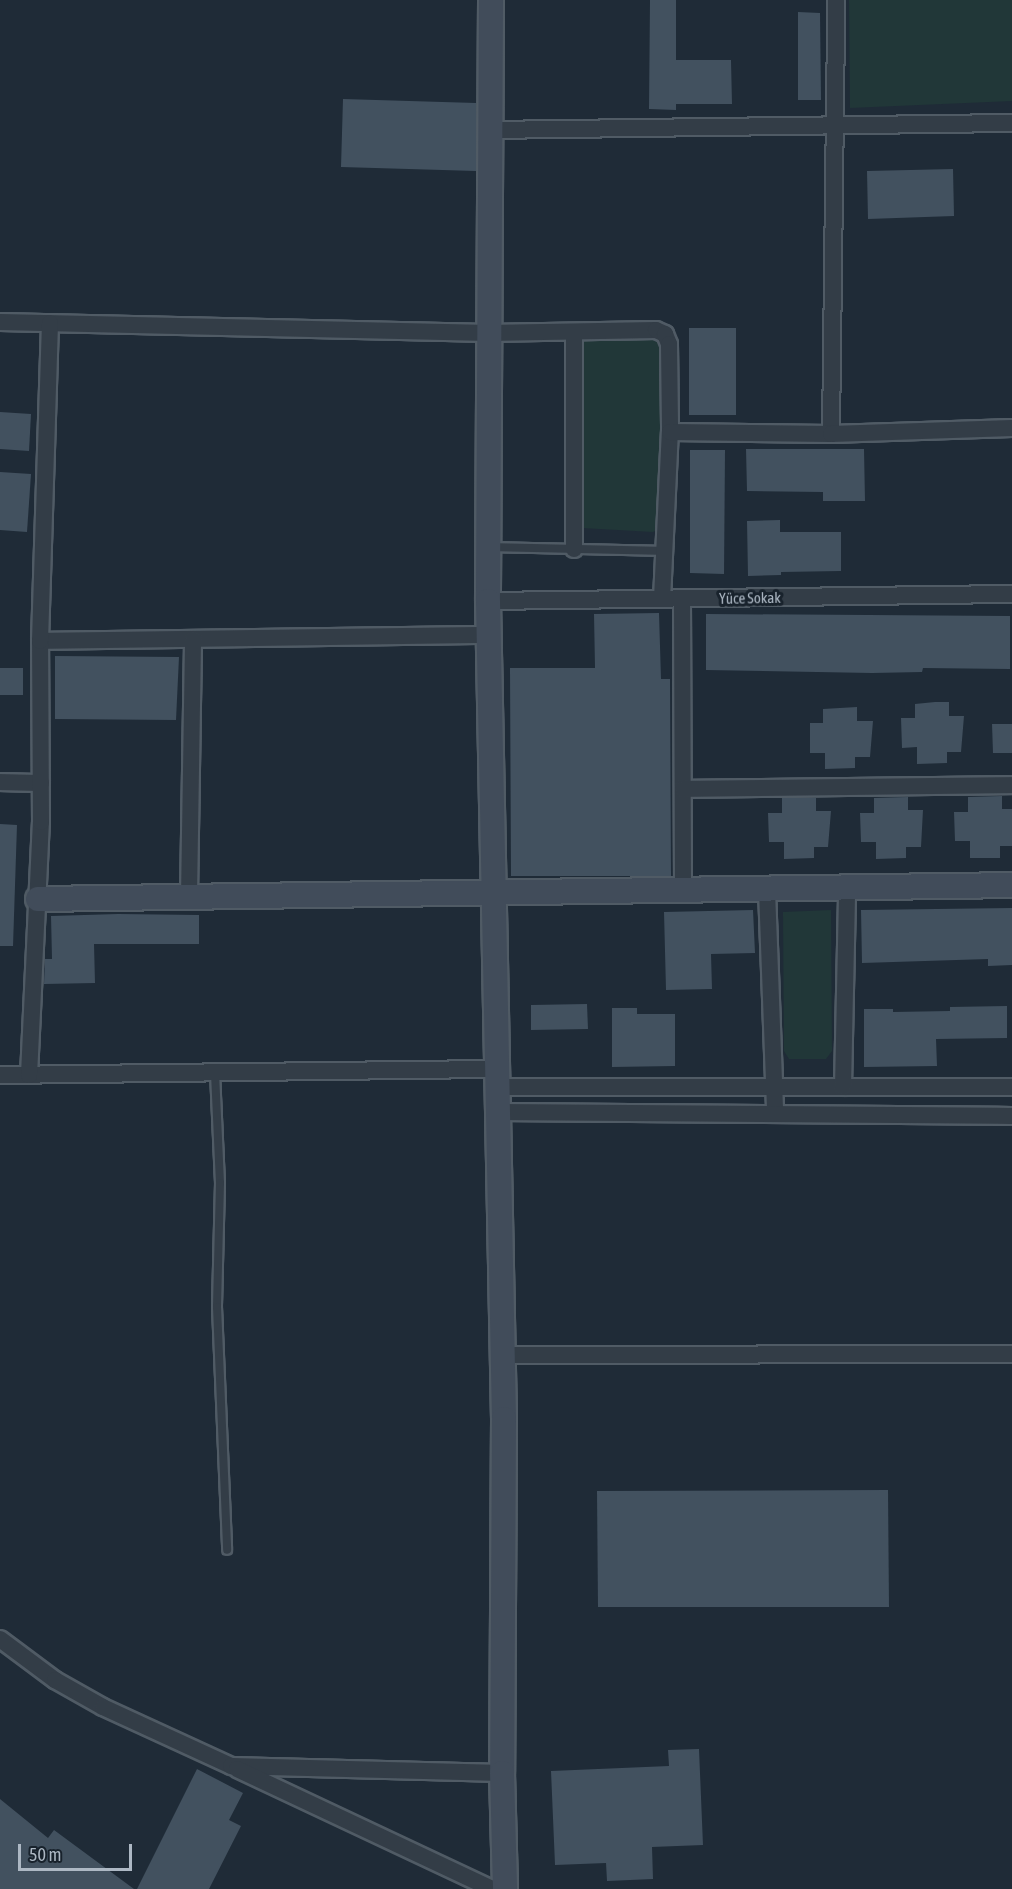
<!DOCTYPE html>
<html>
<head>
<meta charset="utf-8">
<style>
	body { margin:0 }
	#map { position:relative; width:1012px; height:1889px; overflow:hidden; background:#1f2b37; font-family:"Asap Condensed",sans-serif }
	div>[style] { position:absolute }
	.green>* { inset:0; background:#213738 }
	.building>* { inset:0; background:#42515f }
	.roads { filter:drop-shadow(2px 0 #505b65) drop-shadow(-2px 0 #505b65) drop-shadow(0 2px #505b65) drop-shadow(0 -2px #505b65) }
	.lane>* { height:8px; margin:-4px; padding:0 4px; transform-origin:4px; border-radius:4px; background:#333d47 }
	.street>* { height:16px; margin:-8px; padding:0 8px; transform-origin:8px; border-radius:8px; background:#333d47 }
	.secondary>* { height:24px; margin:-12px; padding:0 12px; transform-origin:12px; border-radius:12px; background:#414c5a }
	span { translate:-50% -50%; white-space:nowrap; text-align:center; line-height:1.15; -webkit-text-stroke:6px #18222c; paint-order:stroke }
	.street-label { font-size:15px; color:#adb8c4 }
	.scale { position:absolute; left:18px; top:1844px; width:114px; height:27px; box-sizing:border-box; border:3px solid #adb8c4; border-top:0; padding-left:8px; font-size:18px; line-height:21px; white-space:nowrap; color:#adb8c4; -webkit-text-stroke:4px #18222c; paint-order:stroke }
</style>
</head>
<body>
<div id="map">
	<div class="green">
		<div style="clip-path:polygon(849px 0,1012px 0,1012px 101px,850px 108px)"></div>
		<div style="clip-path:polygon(656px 336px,662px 339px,661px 528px,653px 532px,582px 528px,583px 339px)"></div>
		<div style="clip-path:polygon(831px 910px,832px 1051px,826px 1059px,789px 1059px,784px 1051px,783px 912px)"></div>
	</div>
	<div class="building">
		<div style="clip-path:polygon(650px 0,676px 0,676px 60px,731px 60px,732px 104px,676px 104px,676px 110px,649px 109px)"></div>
		<div style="clip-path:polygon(798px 12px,820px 13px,821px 100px,798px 100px)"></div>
		<div style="clip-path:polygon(343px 99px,476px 103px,476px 171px,341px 167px)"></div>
		<div style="clip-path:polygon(953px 169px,954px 216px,868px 219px,867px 171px)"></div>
		<div style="clip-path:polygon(689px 328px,736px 328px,736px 415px,689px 415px)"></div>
		<div style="clip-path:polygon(0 412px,31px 414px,29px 451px,0 449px)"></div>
		<div style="clip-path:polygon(746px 449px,864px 449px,865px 501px,823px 501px,823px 492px,747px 491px)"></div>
		<div style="clip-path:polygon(690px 450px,725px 450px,724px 574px,690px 573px)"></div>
		<div style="clip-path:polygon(0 472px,31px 474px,27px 532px,0 530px)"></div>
		<div style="clip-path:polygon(780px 520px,780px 532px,841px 532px,841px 571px,781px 572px,781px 575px,748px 576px,747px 521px)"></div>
		<div style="clip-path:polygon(659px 613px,661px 679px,670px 679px,671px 876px,511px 876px,510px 668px,595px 668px,594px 614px)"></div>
		<div style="clip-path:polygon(706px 614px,1010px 616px,1010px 669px,923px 668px,922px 672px,872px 673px,706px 670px)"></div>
		<div style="clip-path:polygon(55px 656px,179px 657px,176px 720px,55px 719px)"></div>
		<div style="clip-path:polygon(0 668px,23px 668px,23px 695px,0 695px)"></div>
		<div style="clip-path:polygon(935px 702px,949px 702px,949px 716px,964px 716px,961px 752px,947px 752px,947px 763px,917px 764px,917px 747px,902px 748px,901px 718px,915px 718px,915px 704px)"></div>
		<div style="clip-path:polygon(857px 707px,857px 721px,873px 721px,870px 757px,855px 757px,855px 768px,825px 769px,825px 753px,810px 753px,810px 723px,823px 723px,823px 709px)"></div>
		<div style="clip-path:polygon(992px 724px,1012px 724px,1012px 753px,993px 753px)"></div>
		<div style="clip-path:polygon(1002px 796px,1002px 809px,1012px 809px,1012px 846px,1000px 846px,1000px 858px,970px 858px,970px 841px,955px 841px,954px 812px,968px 812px,968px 797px)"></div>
		<div style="clip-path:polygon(908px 797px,908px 810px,923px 810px,921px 847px,906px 847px,906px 858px,876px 859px,876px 842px,861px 842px,860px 813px,874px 813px,874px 798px)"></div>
		<div style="clip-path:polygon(782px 798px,816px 798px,816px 811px,831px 811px,828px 847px,814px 847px,814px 858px,784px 859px,784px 842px,769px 842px,768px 813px,782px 813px)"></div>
		<div style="clip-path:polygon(0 824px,17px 825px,13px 946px,0 946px)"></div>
		<div style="clip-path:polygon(1012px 908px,1012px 965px,988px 966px,988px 959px,862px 963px,861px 910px)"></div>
		<div style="clip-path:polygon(753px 910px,755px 953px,711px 954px,712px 989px,666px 990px,664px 912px)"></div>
		<div style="clip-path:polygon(118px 914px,199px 915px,199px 944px,94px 944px,95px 983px,44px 984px,45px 959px,52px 959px,51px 916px)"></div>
		<div style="clip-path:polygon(587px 1004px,588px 1029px,531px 1030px,531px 1005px)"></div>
		<div style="clip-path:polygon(1007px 1006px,1007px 1038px,936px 1039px,937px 1066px,864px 1067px,864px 1009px,893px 1009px,893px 1012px,950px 1011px,950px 1007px)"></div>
		<div style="clip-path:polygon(612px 1008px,637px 1008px,637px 1014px,675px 1014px,675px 1066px,612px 1067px)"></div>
		<div style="clip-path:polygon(888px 1490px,889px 1607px,598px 1607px,597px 1491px)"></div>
		<div style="clip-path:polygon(699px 1749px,703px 1845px,652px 1847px,653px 1879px,607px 1881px,606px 1863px,555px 1865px,551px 1771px,669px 1766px,668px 1750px)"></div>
		<div style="clip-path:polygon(197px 1769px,243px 1793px,229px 1820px,241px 1826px,209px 1889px,137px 1889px)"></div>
		<div style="clip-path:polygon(0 1799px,48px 1838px,54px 1830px,134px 1889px,0 1889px)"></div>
	</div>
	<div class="roads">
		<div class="lane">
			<div style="left:492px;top:547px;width:172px;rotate:1.3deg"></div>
			<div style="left:215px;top:1073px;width:110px;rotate:87.4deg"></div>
			<div style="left:220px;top:1183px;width:124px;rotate:91.4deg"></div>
			<div style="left:217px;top:1307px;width:243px;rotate:87.6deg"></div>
		</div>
		<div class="street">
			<div style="left:489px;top:130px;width:523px;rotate:-0.77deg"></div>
			<div style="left:0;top:322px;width:489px;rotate:1.3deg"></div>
			<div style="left:489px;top:333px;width:167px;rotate:-1deg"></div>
			<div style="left:656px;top:330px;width:10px;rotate:24deg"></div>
			<div style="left:665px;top:334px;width:11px;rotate:68deg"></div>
			<div style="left:669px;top:344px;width:88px;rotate:89.3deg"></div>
			<div style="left:574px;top:332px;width:217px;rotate:90deg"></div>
			<div style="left:831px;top:434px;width:434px;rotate:-89.3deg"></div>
			<div style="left:662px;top:599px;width:167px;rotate:-87.3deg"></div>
			<div style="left:670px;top:432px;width:161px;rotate:0.7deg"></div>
			<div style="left:831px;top:434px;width:181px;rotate:-1.9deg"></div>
			<div style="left:682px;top:599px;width:292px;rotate:89.8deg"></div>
			<div style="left:488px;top:601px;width:524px;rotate:-0.77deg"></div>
			<div style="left:40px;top:641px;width:448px;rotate:-0.8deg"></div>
			<div style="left:0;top:782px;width:41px;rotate:1.4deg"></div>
			<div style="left:683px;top:789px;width:329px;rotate:-0.7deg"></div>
			<div style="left:767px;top:890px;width:223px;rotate:87.9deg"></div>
			<div style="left:189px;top:897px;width:258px;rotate:-89.1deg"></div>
			<div style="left:0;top:1075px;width:497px;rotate:-0.7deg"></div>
			<div style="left:29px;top:1075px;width:253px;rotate:-87.3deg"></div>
			<div style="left:41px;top:822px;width:181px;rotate:-90.3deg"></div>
			<div style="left:40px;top:641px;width:318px;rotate:-88.2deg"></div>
			<div style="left:497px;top:1087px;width:515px"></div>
			<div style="left:843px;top:1087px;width:198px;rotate:-88.8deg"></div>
			<div style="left:496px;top:1112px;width:516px;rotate:0.44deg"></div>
			<div style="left:502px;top:1355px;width:510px;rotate:-0.11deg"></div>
			<div style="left:0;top:1639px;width:69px;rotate:36.7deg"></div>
			<div style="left:55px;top:1680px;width:55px;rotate:29.4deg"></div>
			<div style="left:103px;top:1707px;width:141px;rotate:24.7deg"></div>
			<div style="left:231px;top:1766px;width:271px;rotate:1.5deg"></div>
			<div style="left:237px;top:1769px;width:282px;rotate:25.2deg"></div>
		</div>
		<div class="secondary">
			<div style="left:491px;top:0;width:601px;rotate:90.29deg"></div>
			<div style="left:488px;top:601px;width:818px;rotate:88.88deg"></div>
			<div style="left:504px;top:1419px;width:354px;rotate:90.3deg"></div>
			<div style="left:502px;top:1773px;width:116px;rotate:88.5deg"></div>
			<div style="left:38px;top:899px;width:974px;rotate:-0.82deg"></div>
		</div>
	</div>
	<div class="street-label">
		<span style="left:750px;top:598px;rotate:-1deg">Yüce Sokak</span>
	</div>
	<div class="scale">50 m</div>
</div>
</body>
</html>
